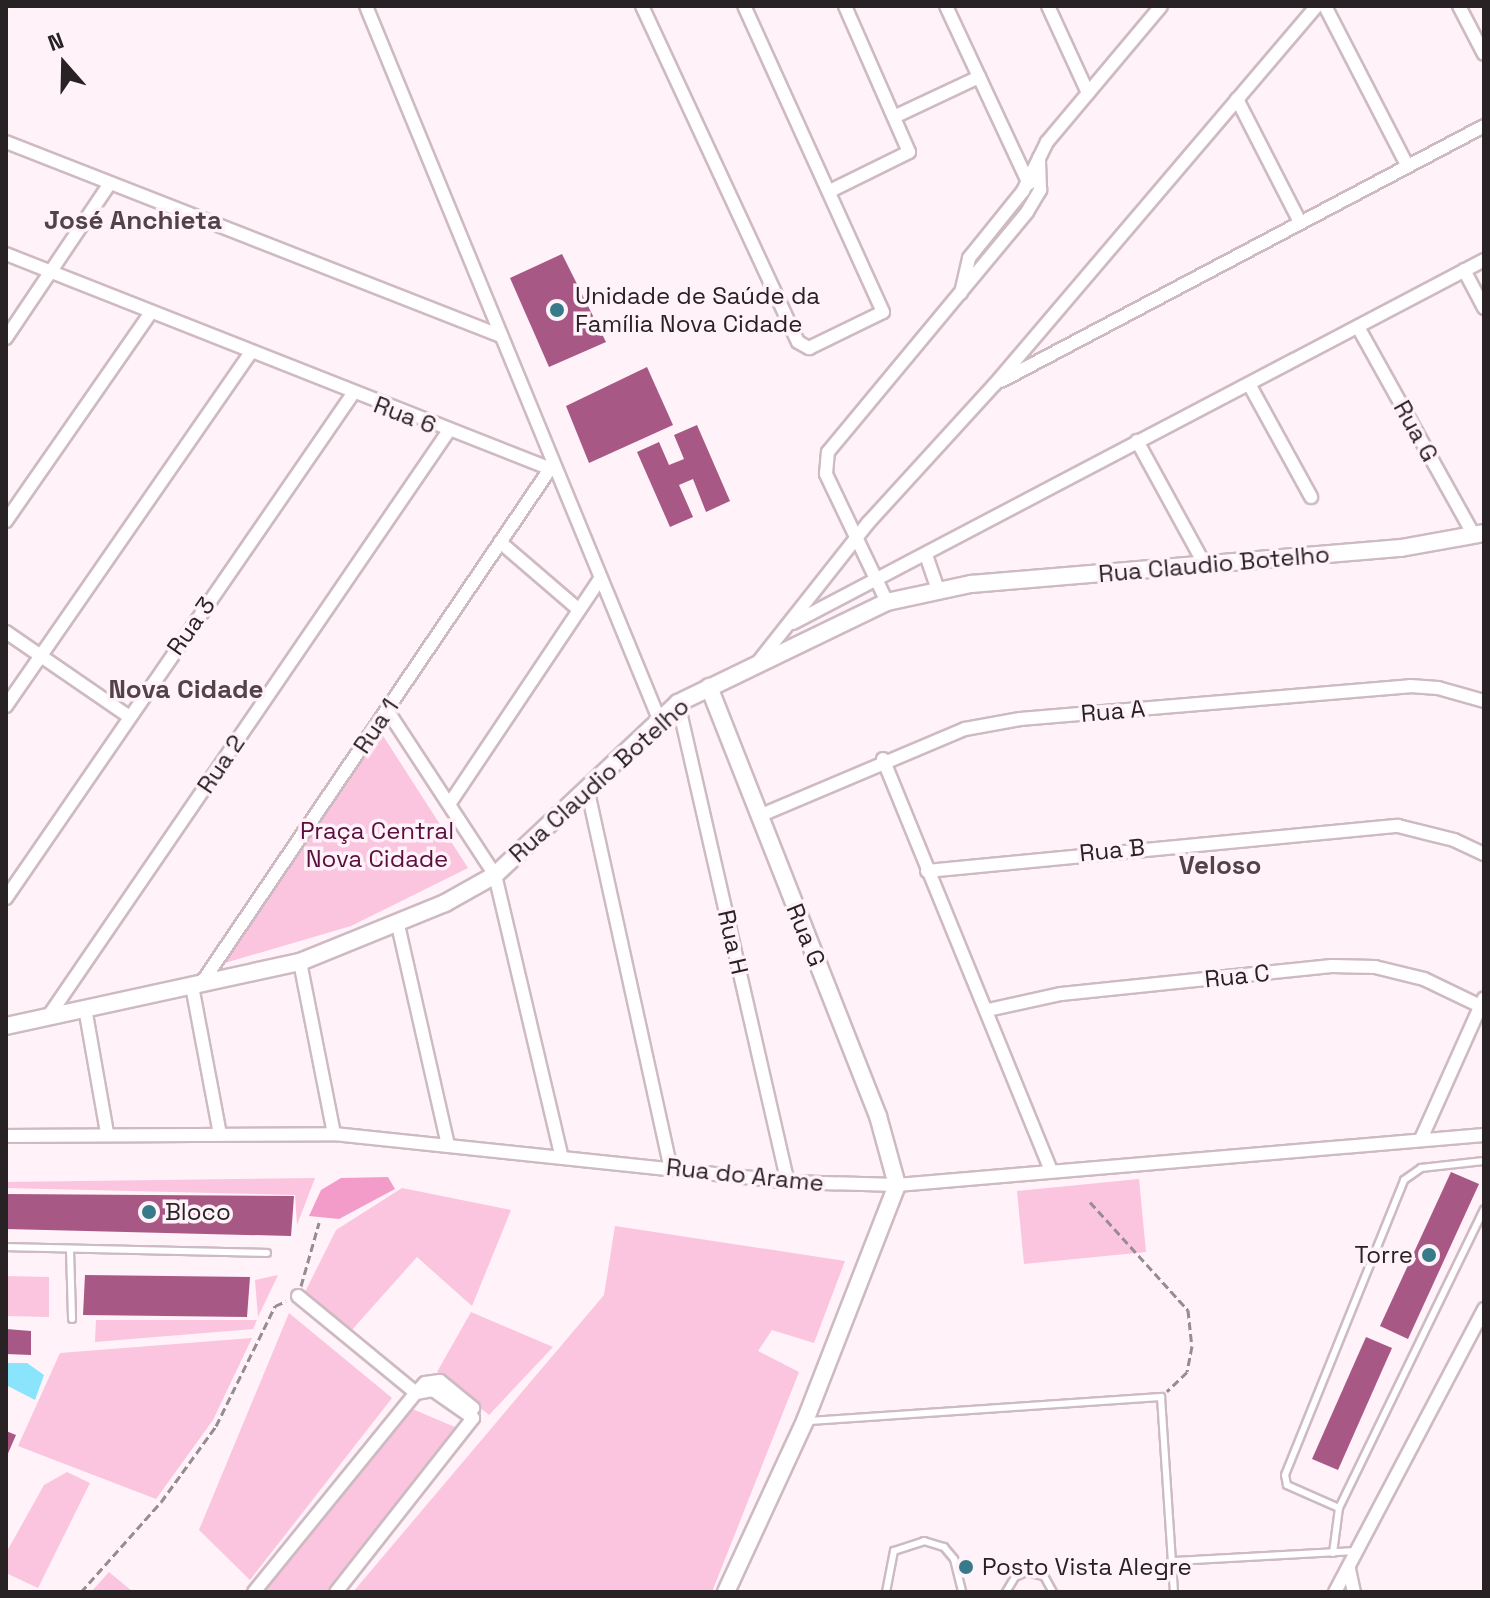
<!DOCTYPE html>
<html>
<head>
<meta charset="utf-8">
<style>
	body { margin:0 }
	#map { position:relative; width:1490px; height:1598px; overflow:hidden; background:#fff2f8; font-family:"Space Grotesk",sans-serif }
	div>[style] { position:absolute }
	.green>* { inset:0; background:#fbc5df }
	.forest>* { inset:0; background:#f39cc9 }
	.water>* { inset:0; background:#89e4fc }
	.building>* { inset:0; background:#a85884 }
	.path>* { height:3px; margin-top:-1.5px; transform-origin:0; background:repeating-linear-gradient(90deg,#968c91 0 8px,transparent 0 12px) }
	.roads { filter:drop-shadow(2px 0 #cebac3) drop-shadow(-2px 0 #cebac3) drop-shadow(0 2px #cebac3) drop-shadow(0 -2px #cebac3) }
	.service>* { height:6px; margin:-3px; padding:0 3px; transform-origin:3px; border-radius:3px; background:#fff }
	.minor>* { height:12px; margin:-6px; padding:0 6px; transform-origin:6px; border-radius:6px; background:#fff }
	.tertiary>* { height:16px; margin:-8px; padding:0 8px; transform-origin:8px; border-radius:8px; background:#fff }
	.dots>* { width:22px; height:22px; translate:-50% -50%; box-sizing:border-box; border:4px solid #fff2f8; border-radius:50% }
	span { translate:-50% -50%; white-space:nowrap; text-align:center; line-height:1.15; -webkit-text-stroke:7px #fff2f8; paint-order:stroke }
	.poi-label { font-size:24px; color:#292225 }
	.left { translate:0 -50%; text-align:left }
	.right { translate:-100% -50%; text-align:right }
	.street-label { font-size:24px; color:#292225 }
	.park-label { font-size:24px; color:#5a0e3d }
	.neighbourhood-label { font-size:26px; color:#53424a; font-weight:700 }
	.frame { position:absolute; inset:0; border:8px solid #292225; pointer-events:none }
	.north { position:absolute; left:24px; top:24px; width:80px; height:80px; -webkit-text-stroke:6px #fff2f8; paint-order:stroke; rotate:340deg; font-size:22px; font-weight:700; line-height:32px; text-align:center; color:#292225 }
	.north::after { content:''; display:block; margin:auto; width:28px; height:36px; background:#292225; clip-path:polygon(50% 0,100% 100%,50% 72%,0 100%) }
</style>
</head>
<body>
<div id="map">
	<div class="green">
		<div style="clip-path:polygon(380px 731px,468px 868px,351px 926px,218px 965px)"></div>
		<div style="clip-path:polygon(315px 1178px,297px 1225px,295px 1195px,6px 1188px,6px 1182px)"></div>
		<div style="clip-path:polygon(1139px 1179px,1146px 1252px,1024px 1264px,1017px 1191px)"></div>
		<div style="clip-path:polygon(402px 1188px,511px 1210px,472px 1306px,417px 1257px,350px 1332px,305px 1292px,336px 1230px)"></div>
		<div style="clip-path:polygon(615px 1226px,845px 1261px,814px 1343px,772px 1330px,758px 1351px,799px 1372px,712px 1592px,353px 1592px,604px 1295px)"></div>
		<div style="clip-path:polygon(278px 1275px,258px 1317px,255px 1280px)"></div>
		<div style="clip-path:polygon(6px 1276px,49px 1277px,49px 1317px,6px 1316px)"></div>
		<div style="clip-path:polygon(471px 1312px,553px 1347px,489px 1415px,437px 1372px)"></div>
		<div style="clip-path:polygon(289px 1313px,392px 1398px,250px 1580px,199px 1530px)"></div>
		<div style="clip-path:polygon(96px 1320px,257px 1320px,253px 1329px,95px 1342px)"></div>
		<div style="clip-path:polygon(252px 1338px,213px 1420px,156px 1499px,18px 1446px,60px 1353px)"></div>
		<div style="clip-path:polygon(410px 1408px,455px 1427px,328px 1592px,264px 1592px)"></div>
		<div style="clip-path:polygon(67px 1472px,90px 1483px,38px 1588px,6px 1573px,6px 1553px,44px 1485px)"></div>
		<div style="clip-path:polygon(109px 1572px,133px 1592px,91px 1592px)"></div>
	</div>
	<div class="forest">
		<div style="clip-path:polygon(388px 1177px,395px 1189px,339px 1219px,309px 1216px,321px 1190px,341px 1178px)"></div>
	</div>
	<div class="water">
		<div style="clip-path:polygon(8px 1363px,27px 1363px,44px 1375px,35px 1400px,6px 1385px)"></div>
	</div>
	<div class="building">
		<div style="clip-path:polygon(562px 254px,606px 342px,549px 367px,510px 278px)"></div>
		<div style="clip-path:polygon(647px 367px,673px 425px,589px 463px,566px 406px)"></div>
		<div style="clip-path:polygon(697px 425px,730px 501px,706px 512px,693px 479px,679px 485px,693px 517px,670px 527px,637px 452px,659px 442px,669px 465px,684px 459px,674px 435px)"></div>
		<div style="clip-path:polygon(1451px 1172px,1479px 1184px,1408px 1339px,1380px 1326px)"></div>
		<div style="clip-path:polygon(6px 1194px,294px 1196px,291px 1236px,6px 1229px)"></div>
		<div style="clip-path:polygon(85px 1275px,250px 1277px,247px 1317px,83px 1315px)"></div>
		<div style="clip-path:polygon(6px 1329px,31px 1331px,31px 1355px,6px 1354px)"></div>
		<div style="clip-path:polygon(1366px 1337px,1392px 1348px,1338px 1470px,1312px 1459px)"></div>
		<div style="clip-path:polygon(6px 1431px,16px 1435px,6px 1458px)"></div>
	</div>
	<div class="path">
		<div style="left:1090px;top:1202px;width:146px;rotate:47.8deg"></div>
		<div style="left:1188px;top:1310px;width:36px;rotate:84deg"></div>
		<div style="left:1192px;top:1346px;width:26px;rotate:101deg"></div>
		<div style="left:1187px;top:1372px;width:28px;rotate:136deg"></div>
		<div style="left:301px;top:1286px;width:66px;rotate:-74.1deg"></div>
		<div style="left:81px;top:1592px;width:120px;rotate:-48.4deg"></div>
		<div style="left:161px;top:1502px;width:94px;rotate:-54.1deg"></div>
		<div style="left:216px;top:1426px;width:134px;rotate:-63.8deg"></div>
		<div style="left:275px;top:1306px;width:12px;rotate:-24deg"></div>
	</div>
	<div class="roads">
		<div class="service">
			<div style="left:6px;top:1247px;width:261px;rotate:1.3deg"></div>
			<div style="left:70px;top:1250px;width:69px;rotate:88.3deg"></div>
			<div style="left:809px;top:1421px;width:353px;rotate:-3.9deg"></div>
			<div style="left:1161px;top:1397px;width:195px;rotate:86.2deg"></div>
			<div style="left:1339px;top:1508px;width:57px;rotate:-156.1deg"></div>
			<div style="left:1287px;top:1485px;width:10px;rotate:-101deg"></div>
			<div style="left:1285px;top:1475px;width:318px;rotate:-68deg"></div>
			<div style="left:1404px;top:1180px;width:21px;rotate:-35deg"></div>
			<div style="left:1421px;top:1168px;width:63px;rotate:-6.3deg"></div>
			<div style="left:1333px;top:1553px;width:45px;rotate:-82.4deg"></div>
			<div style="left:1339px;top:1508px;width:332px;rotate:-64.1deg"></div>
			<div style="left:1175px;top:1561px;width:181px;rotate:-3.2deg"></div>
			<div style="left:886px;top:1592px;width:42px;rotate:-79deg"></div>
			<div style="left:894px;top:1551px;width:32px;rotate:-18deg"></div>
			<div style="left:924px;top:1541px;width:21px;rotate:17deg"></div>
			<div style="left:944px;top:1547px;width:16px;rotate:50deg"></div>
			<div style="left:954px;top:1559px;width:34px;rotate:76deg"></div>
			<div style="left:1006px;top:1592px;width:17px;rotate:-59deg"></div>
			<div style="left:1015px;top:1577px;width:12px;rotate:-24deg"></div>
			<div style="left:1026px;top:1572px;width:18px;rotate:13deg"></div>
			<div style="left:1044px;top:1576px;width:18px;rotate:61deg"></div>
		</div>
		<div class="minor">
			<div style="left:366px;top:6px;width:771px;rotate:67.66deg"></div>
			<div style="left:642px;top:6px;width:370px;rotate:65.1deg"></div>
			<div style="left:798px;top:342px;width:13px;rotate:29deg"></div>
			<div style="left:809px;top:348px;width:82px;rotate:-25.9deg"></div>
			<div style="left:883px;top:312px;width:336px;rotate:-114.4deg"></div>
			<div style="left:946px;top:6px;width:196px;rotate:65deg"></div>
			<div style="left:1048px;top:6px;width:96px;rotate:65.3deg"></div>
			<div style="left:1325px;top:6px;width:179px;rotate:62.7deg"></div>
			<div style="left:1459px;top:6px;width:54px;rotate:62.5deg"></div>
			<div style="left:1237px;top:99px;width:138px;rotate:62.9deg"></div>
			<div style="left:896px;top:116px;width:92px;rotate:-25.2deg"></div>
			<div style="left:6px;top:142px;width:532px;rotate:21.4deg"></div>
			<div style="left:830px;top:191px;width:88px;rotate:-26.3deg"></div>
			<div style="left:909px;top:152px;width:159px;rotate:-113.7deg"></div>
			<div style="left:6px;top:254px;width:591px;rotate:21.53deg"></div>
			<div style="left:1464px;top:270px;width:43px;rotate:62.2deg"></div>
			<div style="left:961px;top:293px;width:36px;rotate:-77deg"></div>
			<div style="left:969px;top:258px;width:86px;rotate:-51.1deg"></div>
			<div style="left:1023px;top:191px;width:55px;rotate:-63.9deg"></div>
			<div style="left:1047px;top:142px;width:177px;rotate:-50deg"></div>
			<div style="left:1358px;top:327px;width:238px;rotate:60.9deg"></div>
			<div style="left:6px;top:338px;width:184px;rotate:-56.1deg"></div>
			<div style="left:1001px;top:381px;width:546px;rotate:-27.83deg"></div>
			<div style="left:1249px;top:384px;width:129px;rotate:61.2deg"></div>
			<div style="left:1137px;top:441px;width:141px;rotate:61.3deg"></div>
			<div style="left:6px;top:521px;width:251px;rotate:-55.2deg"></div>
			<div style="left:500px;top:542px;width:104px;rotate:40.7deg"></div>
			<div style="left:926px;top:555px;width:36px;rotate:71deg"></div>
			<div style="left:887px;top:602px;width:142px;rotate:-115.5deg"></div>
			<div style="left:826px;top:474px;width:22px;rotate:-85deg"></div>
			<div style="left:828px;top:452px;width:312px;rotate:-50.3deg"></div>
			<div style="left:1027px;top:212px;width:26px;rotate:-59deg"></div>
			<div style="left:1040px;top:190px;width:32px;rotate:-92deg"></div>
			<div style="left:793px;top:623px;width:781px;rotate:-27.71deg"></div>
			<div style="left:6px;top:632px;width:148px;rotate:34.5deg"></div>
			<div style="left:759px;top:661px;width:176px;rotate:-51.7deg"></div>
			<div style="left:868px;top:523px;width:188px;rotate:-47.6deg"></div>
			<div style="left:995px;top:384px;width:497px;rotate:-49.6deg"></div>
			<div style="left:678px;top:703px;width:491px;rotate:77.1deg"></div>
			<div style="left:6px;top:706px;width:428px;rotate:-55.3deg"></div>
			<div style="left:387px;top:710px;width:197px;rotate:56.8deg"></div>
			<div style="left:495px;top:875px;width:287px;rotate:76.7deg"></div>
			<div style="left:883px;top:759px;width:444px;rotate:67.8deg"></div>
			<div style="left:588px;top:792px;width:383px;rotate:77.6deg"></div>
			<div style="left:450px;top:803px;width:270px;rotate:-56.2deg"></div>
			<div style="left:759px;top:816px;width:224px;rotate:-22.9deg"></div>
			<div style="left:965px;top:729px;width:56px;rotate:-10.3deg"></div>
			<div style="left:1020px;top:719px;width:391px;rotate:-4.8deg"></div>
			<div style="left:1410px;top:686px;width:28px;rotate:4deg"></div>
			<div style="left:1438px;top:688px;width:48px;rotate:15.8deg"></div>
			<div style="left:927px;top:871px;width:473px;rotate:-5.5deg"></div>
			<div style="left:1398px;top:826px;width:58px;rotate:14deg"></div>
			<div style="left:1454px;top:840px;width:33px;rotate:25deg"></div>
			<div style="left:6px;top:898px;width:611px;rotate:-55.48deg"></div>
			<div style="left:398px;top:925px;width:226px;rotate:77.2deg"></div>
			<div style="left:300px;top:962px;width:175px;rotate:78.8deg"></div>
			<div style="left:201px;top:984px;width:622px;rotate:-55.88deg"></div>
			<div style="left:192px;top:986px;width:151px;rotate:79.3deg"></div>
			<div style="left:85px;top:1008px;width:127px;rotate:80deg"></div>
			<div style="left:988px;top:1010px;width:75px;rotate:-12.4deg"></div>
			<div style="left:1061px;top:994px;width:272px;rotate:-5.9deg"></div>
			<div style="left:1332px;top:966px;width:43px;rotate:1.3deg"></div>
			<div style="left:1375px;top:967px;width:50px;rotate:13.8deg"></div>
			<div style="left:1424px;top:979px;width:62px;rotate:25.7deg"></div>
			<div style="left:48px;top:1017px;width:709px;rotate:-55.64deg"></div>
			<div style="left:6px;top:1136px;width:328px;rotate:-0.3deg"></div>
			<div style="left:334px;top:1134px;width:457px;rotate:6deg"></div>
			<div style="left:788px;top:1182px;width:109px;rotate:1.6deg"></div>
			<div style="left:897px;top:1185px;width:589px;rotate:-4.87deg"></div>
			<div style="left:1421px;top:1139px;width:154px;rotate:-65.9deg"></div>
			<div style="left:298px;top:1296px;width:153px;rotate:39.4deg"></div>
			<div style="left:416px;top:1393px;width:13px;rotate:-48deg"></div>
			<div style="left:425px;top:1383px;width:15px;rotate:-8deg"></div>
			<div style="left:440px;top:1381px;width:43px;rotate:39.3deg"></div>
			<div style="left:473px;top:1408px;width:5px;rotate:158deg"></div>
			<div style="left:1349px;top:1569px;width:24px;rotate:78deg"></div>
			<div style="left:254px;top:1592px;width:257px;rotate:-50.9deg"></div>
			<div style="left:416px;top:1393px;width:17px;rotate:-10deg"></div>
			<div style="left:433px;top:1390px;width:49px;rotate:35deg"></div>
			<div style="left:473px;top:1418px;width:221px;rotate:128.2deg"></div>
			<div style="left:1335px;top:1592px;width:320px;rotate:-62.2deg"></div>
		</div>
		<div class="tertiary">
			<div style="left:709px;top:687px;width:461px;rotate:68.5deg"></div>
			<div style="left:878px;top:1116px;width:72px;rotate:74.6deg"></div>
			<div style="left:897px;top:1185px;width:253px;rotate:111.3deg"></div>
			<div style="left:805px;top:1421px;width:188px;rotate:114.8deg"></div>
			<div style="left:6px;top:1026px;width:301px;rotate:-12.3deg"></div>
			<div style="left:300px;top:962px;width:157px;rotate:-22.1deg"></div>
			<div style="left:445px;top:903px;width:57px;rotate:-29.2deg"></div>
			<div style="left:495px;top:875px;width:251px;rotate:-43.2deg"></div>
			<div style="left:678px;top:703px;width:232px;rotate:-25.8deg"></div>
			<div style="left:887px;top:602px;width:86px;rotate:-12.1deg"></div>
			<div style="left:971px;top:584px;width:432px;rotate:-4.8deg"></div>
			<div style="left:1401px;top:548px;width:84px;rotate:-10.2deg"></div>
		</div>
	</div>
	<div class="dots">
		<div style="left:557px;top:310px;background:#377a8a"></div>
		<div style="left:149px;top:1212px;background:#377a8a"></div>
		<div style="left:1429px;top:1255px;background:#377a8a"></div>
		<div style="left:966px;top:1567px;background:#377a8a"></div>
	</div>
	<div class="poi-label">
		<span class="left" style="left:575px;top:310px">Unidade de Saúde da<br>Família Nova Cidade</span>
		<span class="left" style="left:165px;top:1212px">Bloco</span>
		<span class="right" style="left:1413px;top:1255px">Torre</span>
		<span class="left" style="left:982px;top:1567px">Posto Vista Alegre</span>
	</div>
	<div class="street-label">
		<span style="left:405px;top:415px;rotate:21deg">Rua 6</span>
		<span style="left:1416px;top:431px;rotate:61deg">Rua G</span>
		<span style="left:1214px;top:564px;rotate:-5deg">Rua Claudio Botelho</span>
		<span style="left:191px;top:626px;rotate:-55deg">Rua 3</span>
		<span style="left:1113px;top:711px;rotate:-5deg">Rua A</span>
		<span style="left:376px;top:726px;rotate:-56deg">Rua 1</span>
		<span style="left:221px;top:764px;rotate:-56deg">Rua 2</span>
		<span style="left:599px;top:780px;rotate:-42deg">Rua Claudio Botelho</span>
		<span style="left:1112px;top:850px;rotate:-6deg">Rua B</span>
		<span style="left:806px;top:935px;rotate:68deg">Rua G</span>
		<span style="left:733px;top:942px;rotate:77deg">Rua H</span>
		<span style="left:1237px;top:976px;rotate:-6deg">Rua C</span>
		<span style="left:745px;top:1175px;rotate:6deg">Rua do Arame</span>
	</div>
	<div class="park-label">
		<span style="left:377px;top:845px">Praça Central<br>Nova Cidade</span>
	</div>
	<div class="neighbourhood-label">
		<span style="left:133px;top:221px">José Anchieta</span>
		<span style="left:186px;top:690px">Nova Cidade</span>
		<span style="left:1220px;top:866px">Veloso</span>
	</div>
	<div class="frame"></div>
	<div class="north">N</div>
</div>
</body>
</html>
